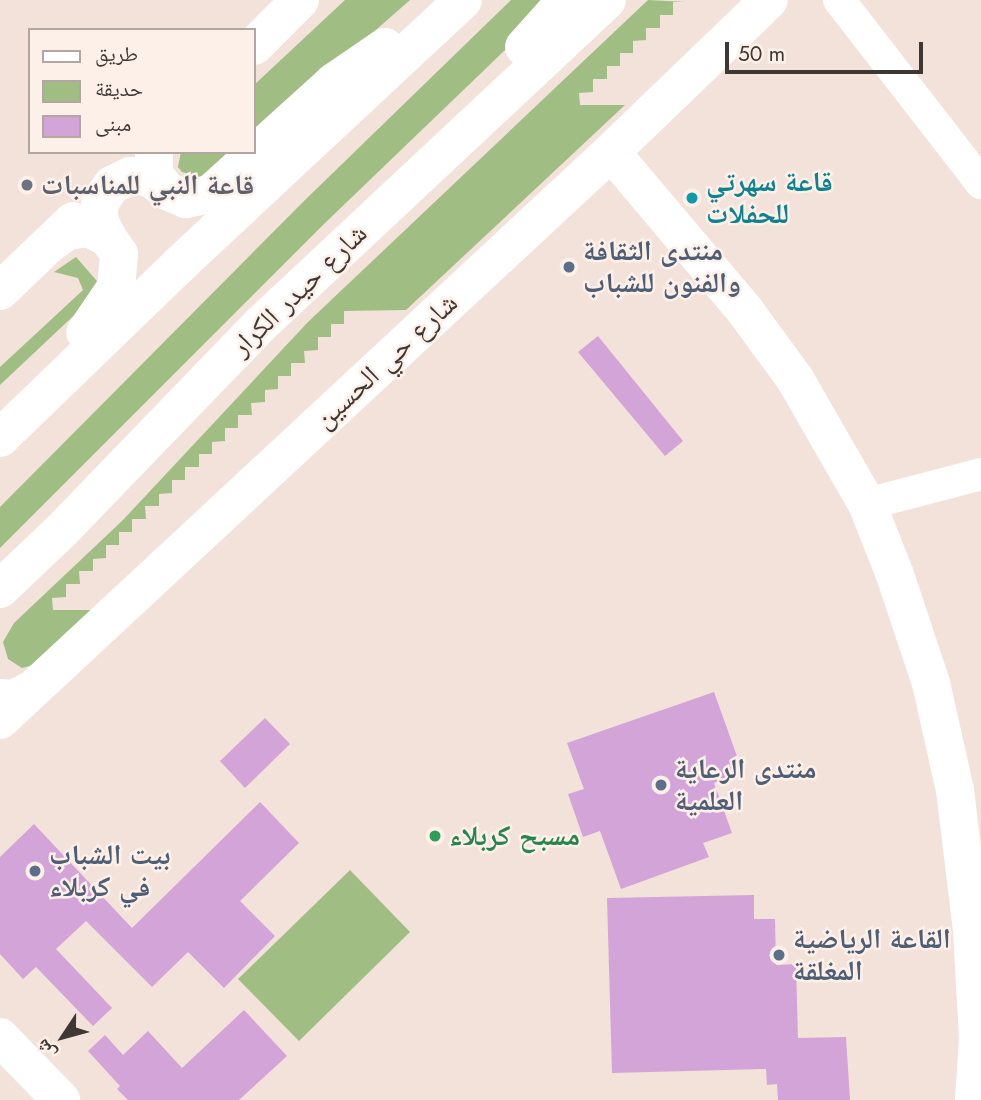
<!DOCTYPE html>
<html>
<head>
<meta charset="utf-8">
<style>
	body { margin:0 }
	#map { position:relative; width:981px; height:1100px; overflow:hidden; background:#f2e2da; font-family:Jost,"Noto Naskh Arabic",sans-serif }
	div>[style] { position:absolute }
	.green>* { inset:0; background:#a0be84 }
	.building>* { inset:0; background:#d3a4d8 }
	.minor>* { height:32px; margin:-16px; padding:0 16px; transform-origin:16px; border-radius:16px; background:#fff }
	.tertiary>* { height:38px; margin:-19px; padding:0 19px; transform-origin:19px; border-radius:19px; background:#fff }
	.secondary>* { height:38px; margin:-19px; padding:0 19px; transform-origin:19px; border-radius:19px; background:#fff }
	.trunk>* { height:38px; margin:-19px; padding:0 19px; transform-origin:19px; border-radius:19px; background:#fff }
	.dots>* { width:19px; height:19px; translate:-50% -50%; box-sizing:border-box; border:4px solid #fdf0e9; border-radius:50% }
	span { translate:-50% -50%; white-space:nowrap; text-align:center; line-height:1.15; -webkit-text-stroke:5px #fdf0e9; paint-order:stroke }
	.culture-label { font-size:28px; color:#0d838f; font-weight:700 }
	.left { translate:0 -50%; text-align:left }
	.worship-label { font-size:28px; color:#5b616d; font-weight:700 }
	.service-label { font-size:28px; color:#4e5e75; font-weight:700 }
	.street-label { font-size:28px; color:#3e3734 }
	.leisure-label { font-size:28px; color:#27864d; font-weight:700 }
	.legend { position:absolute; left:28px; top:28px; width:228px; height:126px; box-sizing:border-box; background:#fdf0e9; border:2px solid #b1a6a1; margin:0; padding:9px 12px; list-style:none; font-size:21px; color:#3e3734 }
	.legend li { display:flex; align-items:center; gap:14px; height:35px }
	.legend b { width:35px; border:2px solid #b1a6a1 }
	.north { position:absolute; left:28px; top:1002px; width:70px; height:70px; -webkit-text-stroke:5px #fdf0e9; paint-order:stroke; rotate:234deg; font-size:19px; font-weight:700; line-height:28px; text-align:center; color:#3e3734 }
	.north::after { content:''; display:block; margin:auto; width:24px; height:32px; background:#3e3734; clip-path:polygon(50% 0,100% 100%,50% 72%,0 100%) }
	.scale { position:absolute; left:725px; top:42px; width:198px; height:32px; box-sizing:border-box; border:4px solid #3e3734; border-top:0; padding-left:9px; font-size:21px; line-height:24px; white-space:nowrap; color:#3e3734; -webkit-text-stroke:5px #fdf0e9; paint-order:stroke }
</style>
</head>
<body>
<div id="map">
	<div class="green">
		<div style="clip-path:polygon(345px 0,410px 0,254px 137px,254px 85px)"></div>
		<div style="clip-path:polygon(511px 0,557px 0,324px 224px,0 548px,0 507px,305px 200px)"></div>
		<div style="clip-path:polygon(648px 0,686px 2px,673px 2px,673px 15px,660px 15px,660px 28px,646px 28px,646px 40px,633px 41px,633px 53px,620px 53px,620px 66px,607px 66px,607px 79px,593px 79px,593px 92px,579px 93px,580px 105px,625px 105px,406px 310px,344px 311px,344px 324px,331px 324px,331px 337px,318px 337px,318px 350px,304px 351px,305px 363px,291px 363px,291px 376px,278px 376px,278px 389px,265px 390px,265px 402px,251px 403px,252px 415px,238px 415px,238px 428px,225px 428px,225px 441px,212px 442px,212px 454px,199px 454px,199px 467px,185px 467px,185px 480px,172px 480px,172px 493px,159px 494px,159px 506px,145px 506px,146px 519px,132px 519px,132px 532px,119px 532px,119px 545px,106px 545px,106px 558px,93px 559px,93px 571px,79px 571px,80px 584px,66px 584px,66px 597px,52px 598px,53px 610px,99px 610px,33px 665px,22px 668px,8px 659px,3px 642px,14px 623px,123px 520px,308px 322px)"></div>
		<div style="clip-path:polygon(181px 152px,237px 152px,219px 168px,199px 177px,182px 172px,178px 167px)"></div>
		<div style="clip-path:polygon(76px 257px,103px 288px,0 385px,0 367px,83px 290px,78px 278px,54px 272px)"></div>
		<div style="clip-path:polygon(350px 870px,410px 932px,299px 1041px,238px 979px)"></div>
	</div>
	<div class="building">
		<div style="clip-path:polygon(598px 336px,683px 441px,665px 456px,578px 352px)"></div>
		<div style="clip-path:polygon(714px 692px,743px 773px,714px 783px,732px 833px,703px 843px,709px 857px,621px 889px,600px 831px,583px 837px,568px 794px,584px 789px,567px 743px)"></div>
		<div style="clip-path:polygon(265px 718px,290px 744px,245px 788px,220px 761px)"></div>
		<div style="clip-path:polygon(260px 802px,299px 843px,240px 901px,275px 936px,224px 988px,188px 952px,152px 987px,86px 921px,56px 949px,112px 1008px,93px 1026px,36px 967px,23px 979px,0 954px,0 857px,34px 824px,132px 928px)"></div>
		<div style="clip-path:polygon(754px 895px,754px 919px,775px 919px,776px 965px,796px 964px,798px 1038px,846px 1037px,850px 1100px,778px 1100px,777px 1084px,767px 1085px,766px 1069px,612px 1073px,607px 898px)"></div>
		<div style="clip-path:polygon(244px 1010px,287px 1056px,239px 1100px,128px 1100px,117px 1089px,120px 1086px,88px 1051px,105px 1035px,123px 1055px,148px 1031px,182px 1068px)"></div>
	</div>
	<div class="minor">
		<div style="left:839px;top:0;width:232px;rotate:52.2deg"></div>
		<div style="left:867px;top:504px;width:118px;rotate:-14.7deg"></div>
	</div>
	<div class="tertiary">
		<div style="left:611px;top:152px;width:209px;rotate:49.8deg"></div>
		<div style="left:746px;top:312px;width:83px;rotate:53.8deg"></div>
		<div style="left:795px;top:379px;width:144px;rotate:60.1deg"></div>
		<div style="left:867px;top:504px;width:76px;rotate:68.5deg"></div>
		<div style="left:895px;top:575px;width:114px;rotate:71.6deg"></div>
		<div style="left:931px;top:683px;width:110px;rotate:77.4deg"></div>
		<div style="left:955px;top:790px;width:142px;rotate:83.1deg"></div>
		<div style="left:972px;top:931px;width:108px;rotate:86.8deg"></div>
		<div style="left:978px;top:1039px;width:61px;rotate:93.8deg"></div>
		<div style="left:0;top:1037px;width:88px;rotate:45.9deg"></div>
	</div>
	<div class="secondary">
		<div style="left:254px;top:46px;width:65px;rotate:-45deg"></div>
		<div style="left:0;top:291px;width:101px;rotate:-43.8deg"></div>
		<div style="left:0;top:720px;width:834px;rotate:-42.91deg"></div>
		<div style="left:611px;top:152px;width:219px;rotate:-43.9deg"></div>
	</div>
	<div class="trunk">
		<div style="left:524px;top:47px;width:63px;rotate:-48.2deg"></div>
		<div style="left:154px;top:152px;width:22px;rotate:90deg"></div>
		<div style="left:154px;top:174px;width:21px;rotate:53deg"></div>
		<div style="left:167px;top:191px;width:21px;rotate:23deg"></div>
		<div style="left:186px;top:199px;width:25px;rotate:-12deg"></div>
		<div style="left:210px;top:194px;width:167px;rotate:-42.1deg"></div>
		<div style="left:334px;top:82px;width:62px;rotate:-34.5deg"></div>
		<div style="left:108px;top:238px;width:18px;rotate:-117deg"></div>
		<div style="left:100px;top:222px;width:10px;rotate:-96deg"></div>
		<div style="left:99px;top:212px;width:10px;rotate:-84deg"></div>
		<div style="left:100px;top:202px;width:21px;rotate:-55deg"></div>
		<div style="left:112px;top:185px;width:20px;rotate:-27deg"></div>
		<div style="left:130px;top:176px;width:10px"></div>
		<div style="left:140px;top:176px;width:10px;rotate:11deg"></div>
		<div style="left:150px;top:178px;width:21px;rotate:37deg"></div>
		<div style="left:48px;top:245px;width:24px;rotate:-36deg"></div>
		<div style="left:67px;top:231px;width:22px;rotate:-8deg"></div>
		<div style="left:89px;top:228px;width:21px;rotate:28deg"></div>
		<div style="left:108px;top:238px;width:19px;rotate:55deg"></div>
		<div style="left:119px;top:254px;width:33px;rotate:95deg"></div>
		<div style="left:116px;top:287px;width:55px;rotate:124deg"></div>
		<div style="left:0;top:438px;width:249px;rotate:-44deg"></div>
		<div style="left:179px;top:265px;width:388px;rotate:-43deg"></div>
		<div style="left:0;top:589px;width:86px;rotate:-43.6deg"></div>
		<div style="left:62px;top:530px;width:285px;rotate:-46deg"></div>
		<div style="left:260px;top:325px;width:475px;rotate:-43.1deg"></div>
		<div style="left:0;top:698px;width:14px;rotate:4deg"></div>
		<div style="left:14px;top:699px;width:21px;rotate:-28deg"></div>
	</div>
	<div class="dots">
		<div style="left:27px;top:185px;background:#6b7280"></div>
		<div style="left:692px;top:198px;background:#0f9aa8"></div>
		<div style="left:569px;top:267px;background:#5c6f8a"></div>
		<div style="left:661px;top:785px;background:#5c6f8a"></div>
		<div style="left:435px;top:836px;background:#2e9e5b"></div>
		<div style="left:35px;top:871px;background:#5c6f8a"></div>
		<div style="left:779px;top:955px;background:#5c6f8a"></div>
	</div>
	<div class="culture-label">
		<span class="left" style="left:706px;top:198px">قاعة سهرتي<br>للحفلات</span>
	</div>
	<div class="worship-label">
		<span class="left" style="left:41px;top:185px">قاعة النبي للمناسبات</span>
	</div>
	<div class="service-label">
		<span class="left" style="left:583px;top:267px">منتدى الثقافة<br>والفنون للشباب</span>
		<span class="left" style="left:675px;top:785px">منتدى الرعاية<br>العلمية</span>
		<span class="left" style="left:49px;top:871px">بيت الشباب<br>في كربلاء</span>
		<span class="left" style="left:793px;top:955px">القاعة الرياضية<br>المغلقة</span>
	</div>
	<div class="street-label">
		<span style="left:299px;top:290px;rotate:-44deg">شارع حيدر الكرار</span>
		<span style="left:386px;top:361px;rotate:-43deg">شارع حي الحسين</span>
	</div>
	<div class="leisure-label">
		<span class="left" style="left:449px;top:836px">مسبح كربلاء</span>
	</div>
	<ul class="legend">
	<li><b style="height:9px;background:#fff"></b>طريق</li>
	<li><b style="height:19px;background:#a0be84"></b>حديقة</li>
	<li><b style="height:19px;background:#d3a4d8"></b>مبنى</li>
	</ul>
	<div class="north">ش</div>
	<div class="scale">50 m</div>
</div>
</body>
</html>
